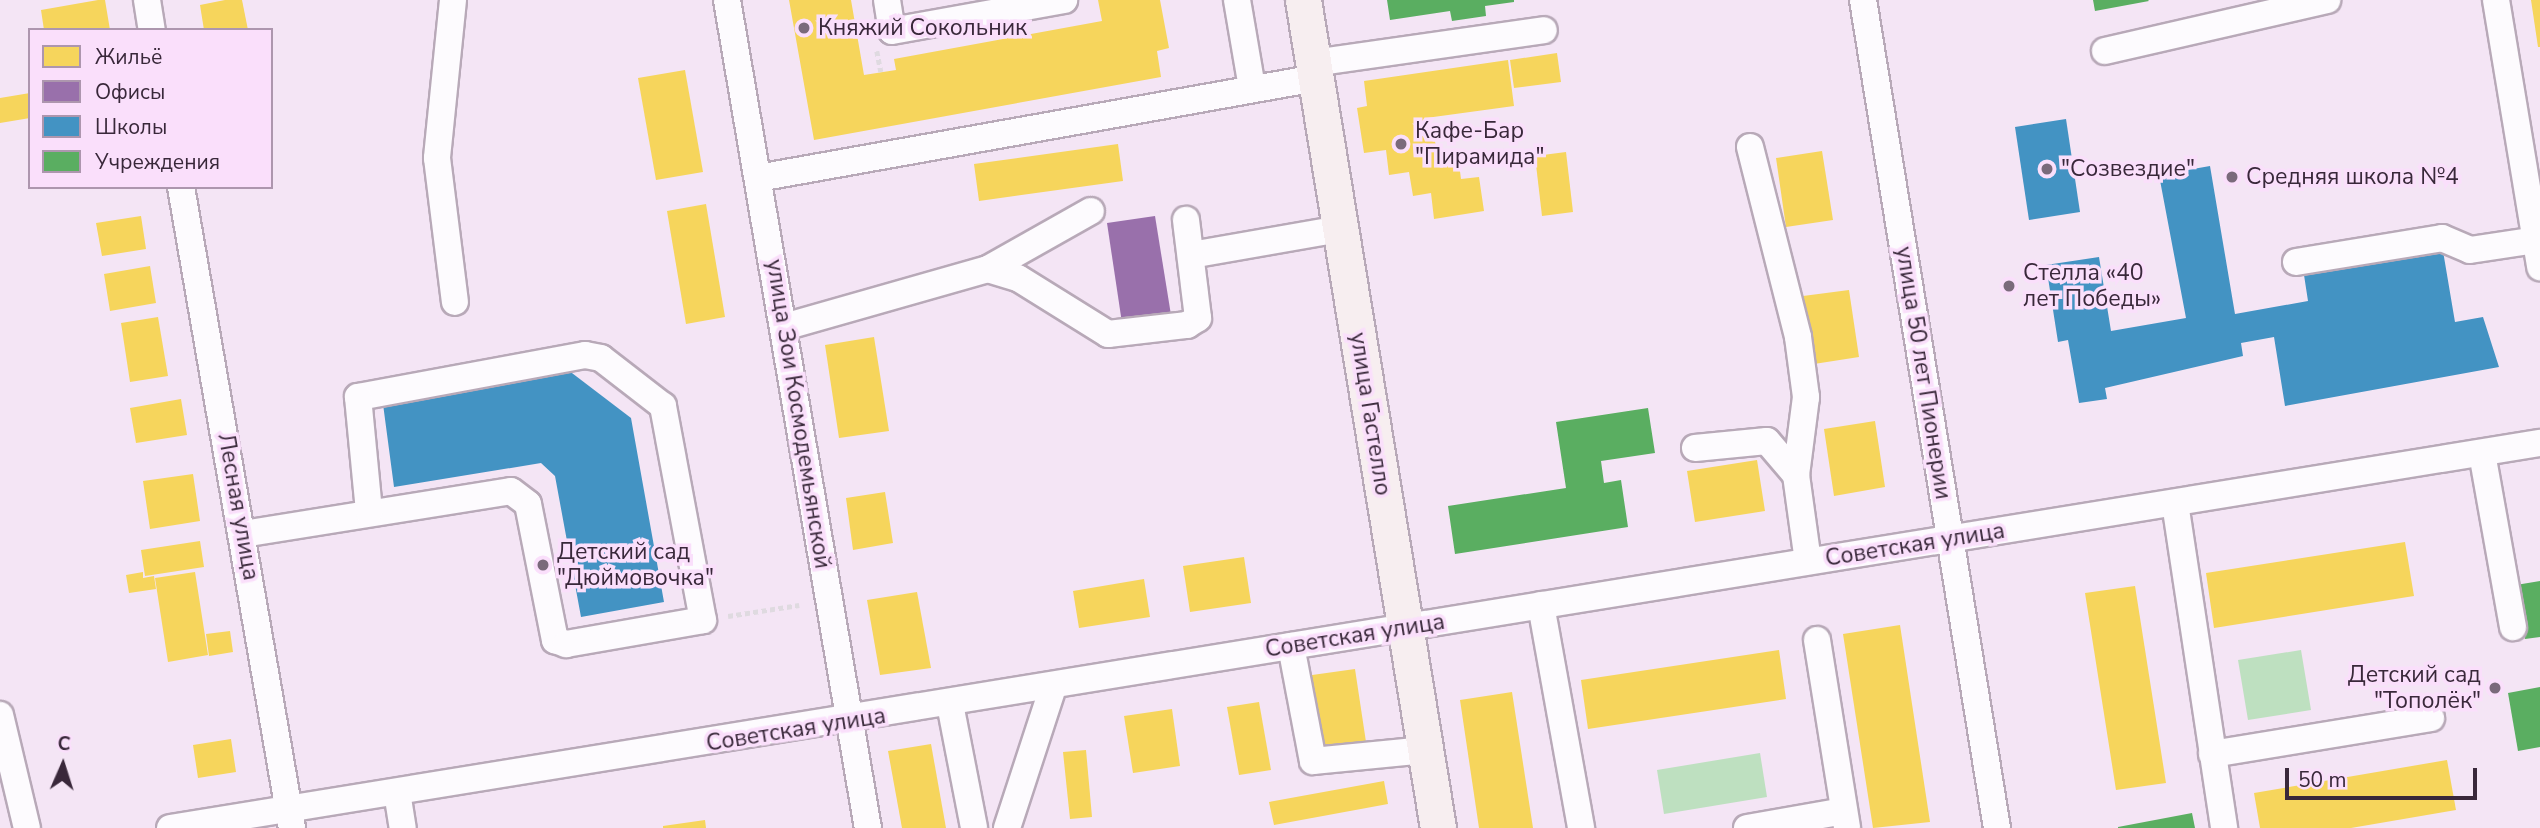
<!DOCTYPE html>
<html>
<head>
<meta charset="utf-8">
<style>
	body { margin:0 }
	#map { position:relative; width:2540px; height:828px; overflow:hidden; background:#f4e5f5; font-family:"Nunito Sans",sans-serif }
	div>[style] { position:absolute }
	.green>* { inset:0; background:#bee0c0 }
	.homes>* { inset:0; background:#f6d55c }
	.offices>* { inset:0; background:#9970ab }
	.schools>* { inset:0; background:#4393c3 }
	.public>* { inset:0; background:#5aae61 }
	.path>* { height:4.5px; margin-top:-2.25px; transform-origin:0; background:repeating-linear-gradient(90deg,#dfdae0 0 5px,transparent 0 8.5px) }
	.roads { filter:drop-shadow(2px 0 #b8a9b8) drop-shadow(-2px 0 #b8a9b8) drop-shadow(0 2px #b8a9b8) drop-shadow(0 -2px #b8a9b8) }
	.minor>* { height:26px; margin:-13px; padding:0 13px; transform-origin:13px; border-radius:13px; background:#fdfbfe }
	.major>* { height:35px; margin:-17.5px; padding:0 17.5px; transform-origin:17.5px; border-radius:17.5px; background:#f7eef0 }
	.dots>* { width:19px; height:19px; translate:-50% -50%; box-sizing:border-box; border:4px solid #fadffb; border-radius:50% }
	span { translate:-50% -50%; white-space:nowrap; text-align:center; line-height:1.15; -webkit-text-stroke:7px #fadffb; paint-order:stroke }
	.poi-label { font-size:23px; color:#39283a }
	.left { translate:0 -50%; text-align:left }
	.right { translate:-100% -50%; text-align:right }
	.street-label { font-size:23px; color:#39283a }
	.legend { position:absolute; left:28px; top:28px; width:245px; height:161px; box-sizing:border-box; background:#fadffb; border:2px solid #ad96ae; margin:0; padding:9px 12px; list-style:none; font-size:21px; color:#39283a }
	.legend li { display:flex; align-items:center; gap:14px; height:35px }
	.legend b { width:35px; border:2px solid #ad96ae }
	.north { position:absolute; left:28px; top:730px; width:70px; height:70px; -webkit-text-stroke:5px #fadffb; paint-order:stroke; rotate:3deg; font-size:19px; font-weight:700; line-height:28px; text-align:center; color:#39283a }
	.north::after { content:''; display:block; margin:auto; width:24px; height:32px; background:#39283a; clip-path:polygon(50% 0,100% 100%,50% 72%,0 100%) }
	.scale { position:absolute; left:2285px; top:768px; width:192px; height:32px; box-sizing:border-box; border:4px solid #39283a; border-top:0; padding-left:9px; font-size:21px; line-height:24px; white-space:nowrap; color:#39283a; -webkit-text-stroke:5px #fadffb; paint-order:stroke }
</style>
</head>
<body>
<div id="map">
	<div class="green">
		<div style="clip-path:polygon(2301px 650px,2311px 710px,2248px 720px,2238px 660px)"></div>
		<div style="clip-path:polygon(1760px 753px,1767px 797px,1664px 814px,1657px 770px)"></div>
	</div>
	<div class="homes">
		<div style="clip-path:polygon(98px 0,105px 0,110px 30px,44px 30px,41px 10px)"></div>
		<div style="clip-path:polygon(225px 0,242px 0,248px 30px,204px 30px,200px 5px)"></div>
		<div style="clip-path:polygon(789px 0,851px 0,864px 75px,896px 70px,894px 59px,1102px 21px,1098px 0,1160px 0,1169px 48px,1157px 51px,1161px 77px,814px 140px)"></div>
		<div style="clip-path:polygon(2531px 0,2540px 0,2540px 47px,2538px 47px)"></div>
		<div style="clip-path:polygon(1557px 53px,1561px 82px,1514px 88px,1510px 60px)"></div>
		<div style="clip-path:polygon(1508px 60px,1514px 106px,1426px 118px,1441px 158px,1458px 156px,1461px 179px,1479px 177px,1484px 211px,1434px 219px,1431px 193px,1413px 196px,1409px 172px,1389px 175px,1386px 150px,1364px 153px,1357px 108px,1367px 106px,1364px 81px)"></div>
		<div style="clip-path:polygon(685px 70px,703px 172px,656px 180px,638px 78px)"></div>
		<div style="clip-path:polygon(30px 93px,30px 118px,0 123px,0 98px)"></div>
		<div style="clip-path:polygon(1118px 144px,1123px 181px,979px 201px,974px 164px)"></div>
		<div style="clip-path:polygon(1822px 151px,1833px 220px,1786px 227px,1776px 158px)"></div>
		<div style="clip-path:polygon(1566px 152px,1573px 212px,1542px 216px,1535px 156px)"></div>
		<div style="clip-path:polygon(706px 204px,725px 317px,686px 324px,667px 211px)"></div>
		<div style="clip-path:polygon(141px 216px,146px 249px,102px 256px,96px 223px)"></div>
		<div style="clip-path:polygon(150px 266px,156px 303px,110px 311px,104px 274px)"></div>
		<div style="clip-path:polygon(1849px 290px,1859px 357px,1814px 364px,1803px 296px)"></div>
		<div style="clip-path:polygon(158px 317px,168px 376px,130px 382px,121px 323px)"></div>
		<div style="clip-path:polygon(874px 337px,889px 431px,839px 438px,825px 345px)"></div>
		<div style="clip-path:polygon(181px 399px,187px 435px,136px 443px,130px 408px)"></div>
		<div style="clip-path:polygon(1875px 421px,1885px 487px,1834px 496px,1824px 429px)"></div>
		<div style="clip-path:polygon(1757px 460px,1765px 511px,1695px 522px,1687px 471px)"></div>
		<div style="clip-path:polygon(193px 474px,200px 521px,150px 529px,143px 481px)"></div>
		<div style="clip-path:polygon(885px 492px,893px 543px,853px 550px,846px 498px)"></div>
		<div style="clip-path:polygon(200px 541px,204px 567px,145px 576px,141px 550px)"></div>
		<div style="clip-path:polygon(2405px 542px,2414px 596px,2214px 628px,2206px 573px)"></div>
		<div style="clip-path:polygon(1244px 557px,1251px 603px,1190px 612px,1183px 566px)"></div>
		<div style="clip-path:polygon(143px 572px,143px 578px,154px 576px,156px 589px,129px 593px,126px 575px)"></div>
		<div style="clip-path:polygon(195px 572px,208px 655px,168px 662px,155px 578px)"></div>
		<div style="clip-path:polygon(1144px 579px,1150px 617px,1079px 628px,1073px 591px)"></div>
		<div style="clip-path:polygon(2135px 586px,2166px 783px,2116px 790px,2085px 593px)"></div>
		<div style="clip-path:polygon(917px 592px,931px 668px,880px 675px,867px 600px)"></div>
		<div style="clip-path:polygon(1900px 625px,1930px 822px,1873px 828px,1843px 634px)"></div>
		<div style="clip-path:polygon(230px 631px,233px 652px,209px 656px,206px 634px)"></div>
		<div style="clip-path:polygon(1779px 650px,1786px 699px,1588px 729px,1581px 680px)"></div>
		<div style="clip-path:polygon(1355px 669px,1366px 742px,1316px 750px,1305px 676px)"></div>
		<div style="clip-path:polygon(1512px 692px,1533px 828px,1479px 828px,1460px 700px)"></div>
		<div style="clip-path:polygon(1259px 702px,1271px 770px,1239px 775px,1227px 707px)"></div>
		<div style="clip-path:polygon(1172px 709px,1180px 766px,1133px 773px,1124px 716px)"></div>
		<div style="clip-path:polygon(231px 739px,236px 772px,198px 778px,193px 745px)"></div>
		<div style="clip-path:polygon(931px 744px,946px 828px,902px 828px,888px 751px)"></div>
		<div style="clip-path:polygon(1086px 750px,1092px 817px,1070px 819px,1063px 752px)"></div>
		<div style="clip-path:polygon(2447px 760px,2456px 810px,2351px 828px,2260px 828px,2254px 793px)"></div>
		<div style="clip-path:polygon(1384px 781px,1388px 804px,1274px 825px,1269px 802px)"></div>
		<div style="clip-path:polygon(705px 820px,706px 828px,663px 828px,663px 826px)"></div>
	</div>
	<div class="offices">
		<div style="clip-path:polygon(1155px 216px,1171px 315px,1122px 323px,1107px 223px)"></div>
	</div>
	<div class="schools">
		<div style="clip-path:polygon(2066px 119px,2080px 212px,2029px 220px,2015px 127px)"></div>
		<div style="clip-path:polygon(2210px 166px,2235px 314px,2308px 301px,2304px 275px,2443px 251px,2455px 322px,2483px 317px,2499px 367px,2285px 406px,2274px 337px,2241px 343px,2243px 356px,2105px 388px,2107px 399px,2079px 403px,2068px 340px,2058px 342px,2046px 265px,2099px 257px,2111px 331px,2186px 318px,2159px 175px)"></div>
		<div style="clip-path:polygon(568px 370px,631px 418px,664px 602px,581px 617px,555px 476px,541px 463px,394px 487px,383px 404px)"></div>
	</div>
	<div class="public">
		<div style="clip-path:polygon(1387px 0,1514px 0,1514px 2px,1485px 6px,1486px 16px,1452px 21px,1450px 11px,1390px 20px)"></div>
		<div style="clip-path:polygon(2093px 0,2148px 0,2149px 1px,2095px 11px)"></div>
		<div style="clip-path:polygon(1648px 408px,1655px 453px,1601px 461px,1604px 483px,1621px 480px,1628px 527px,1455px 554px,1448px 506px,1566px 488px,1556px 422px)"></div>
		<div style="clip-path:polygon(2540px 581px,2540px 637px,2525px 639px,2516px 585px)"></div>
		<div style="clip-path:polygon(2540px 687px,2540px 747px,2518px 751px,2508px 693px)"></div>
		<div style="clip-path:polygon(2192px 813px,2195px 828px,2118px 828px,2118px 827px)"></div>
	</div>
	<div class="path">
		<div style="left:877px;top:51px;width:21px;rotate:79deg"></div>
		<div style="left:728px;top:616px;width:72px;rotate:-8.8deg"></div>
	</div>
	<div class="roads">
		<div class="minor">
			<div style="left:147px;top:0;width:30px;rotate:81deg"></div>
			<div style="left:453px;top:0;width:159px;rotate:95.8deg"></div>
			<div style="left:437px;top:158px;width:145px;rotate:82.9deg"></div>
			<div style="left:727px;top:0;width:840px;rotate:80.34deg"></div>
			<div style="left:887px;top:0;width:31px;rotate:81deg"></div>
			<div style="left:892px;top:31px;width:175px;rotate:-10.2deg"></div>
			<div style="left:1237px;top:0;width:89px;rotate:80.3deg"></div>
			<div style="left:1863px;top:0;width:839px;rotate:80.81deg"></div>
			<div style="left:2496px;top:0;width:271px;rotate:80.6deg"></div>
			<div style="left:2105px;top:51px;width:228px;rotate:-12.9deg"></div>
			<div style="left:1313px;top:63px;width:233px;rotate:-8.1deg"></div>
			<div style="left:1750px;top:147px;width:196px;rotate:75.8deg"></div>
			<div style="left:1798px;top:337px;width:61px;rotate:82.4deg"></div>
			<div style="left:1806px;top:397px;width:79px;rotate:97.3deg"></div>
			<div style="left:1796px;top:475px;width:87px;rotate:82.1deg"></div>
			<div style="left:758px;top:178px;width:567px;rotate:-10.16deg"></div>
			<div style="left:181px;top:187px;width:651px;rotate:80.18deg"></div>
			<div style="left:1191px;top:255px;width:151px;rotate:-9.9deg"></div>
			<div style="left:2296px;top:262px;width:148px;rotate:-9.3deg"></div>
			<div style="left:2442px;top:238px;width:30px;rotate:23deg"></div>
			<div style="left:2470px;top:250px;width:67px;rotate:-8.6deg"></div>
			<div style="left:988px;top:269px;width:118px;rotate:-29.4deg"></div>
			<div style="left:784px;top:327px;width:212px;rotate:-15.9deg"></div>
			<div style="left:988px;top:269px;width:31px;rotate:17deg"></div>
			<div style="left:1018px;top:278px;width:106px;rotate:31.9deg"></div>
			<div style="left:1108px;top:334px;width:80px;rotate:-6.5deg"></div>
			<div style="left:1187px;top:325px;width:13px;rotate:-32deg"></div>
			<div style="left:1198px;top:318px;width:99px;rotate:-97deg"></div>
			<div style="left:1695px;top:448px;width:72px;rotate:-5.6deg"></div>
			<div style="left:1767px;top:441px;width:45px;rotate:49.5deg"></div>
			<div style="left:2482px;top:453px;width:177px;rotate:79.9deg"></div>
			<div style="left:2175px;top:503px;width:329px;rotate:81.4deg"></div>
			<div style="left:243px;top:534px;width:271px;rotate:-9.1deg"></div>
			<div style="left:511px;top:491px;width:21px;rotate:37deg"></div>
			<div style="left:528px;top:504px;width:139px;rotate:78.8deg"></div>
			<div style="left:555px;top:640px;width:12px;rotate:20deg"></div>
			<div style="left:566px;top:644px;width:139px;rotate:-9.9deg"></div>
			<div style="left:703px;top:620px;width:218px;rotate:-100.6deg"></div>
			<div style="left:663px;top:406px;width:78px;rotate:-142.3deg"></div>
			<div style="left:601px;top:358px;width:16px;rotate:-169deg"></div>
			<div style="left:585px;top:355px;width:231px;rotate:169.5deg"></div>
			<div style="left:358px;top:397px;width:116px;rotate:84.5deg"></div>
			<div style="left:1541px;top:605px;width:227px;rotate:79.8deg"></div>
			<div style="left:1817px;top:640px;width:190px;rotate:80.9deg"></div>
			<div style="left:1291px;top:646px;width:117px;rotate:79.2deg"></div>
			<div style="left:1313px;top:761px;width:113px;rotate:-5.6deg"></div>
			<div style="left:950px;top:704px;width:126px;rotate:79deg"></div>
			<div style="left:0;top:715px;width:116px;rotate:76.6deg"></div>
			<div style="left:2212px;top:754px;width:222px;rotate:-9.3deg"></div>
			<div style="left:397px;top:792px;width:36px;rotate:81deg"></div>
			<div style="left:170px;top:828px;width:2401px;rotate:-9.23deg"></div>
			<div style="left:1007px;top:828px;width:148px;rotate:-71.9deg"></div>
			<div style="left:1747px;top:828px;width:98px;rotate:-9.9deg"></div>
		</div>
		<div class="major">
			<div style="left:1303px;top:0;width:839px;rotate:80.74deg"></div>
		</div>
	</div>
	<div class="dots">
		<div style="left:804px;top:28px;background:#7a6a7b"></div>
		<div style="left:1401px;top:144px;background:#7a6a7b"></div>
		<div style="left:2047px;top:169px;background:#7a6a7b"></div>
		<div style="left:2232px;top:177px;background:#7a6a7b"></div>
		<div style="left:2009px;top:286px;background:#7a6a7b"></div>
		<div style="left:543px;top:565px;background:#7a6a7b"></div>
		<div style="left:2495px;top:688px;background:#7a6a7b"></div>
	</div>
	<div class="poi-label">
		<span class="left" style="left:818px;top:28px">Княжий Сокольник</span>
		<span class="left" style="left:1415px;top:144px">Кафе-Бар<br>"Пирамида"</span>
		<span class="left" style="left:2061px;top:169px">"Созвездие"</span>
		<span class="left" style="left:2246px;top:177px">Средняя школа №4</span>
		<span class="left" style="left:2023px;top:286px">Стелла «40<br>лет Победы»</span>
		<span class="left" style="left:557px;top:565px">Детский сад<br>"Дюймовочка"</span>
		<span class="right" style="left:2481px;top:688px">Детский сад<br>"Тополёк"</span>
	</div>
	<div class="street-label">
		<span style="left:1923px;top:373px;rotate:81deg">улица 50 лет Пионерии</span>
		<span style="left:798px;top:414px;rotate:81deg">улица Зои Космодемьянской</span>
		<span style="left:1370px;top:414px;rotate:81deg">улица Гастелло</span>
		<span style="left:238px;top:507px;rotate:80deg">Лесная улица</span>
		<span style="left:1915px;top:545px;rotate:-9deg">Советская улица</span>
		<span style="left:1355px;top:636px;rotate:-9deg">Советская улица</span>
		<span style="left:796px;top:730px;rotate:-9deg">Советская улица</span>
	</div>
	<ul class="legend">
	<li><b style="height:19px;background:#f6d55c"></b>Жильё</li>
	<li><b style="height:19px;background:#9970ab"></b>Офисы</li>
	<li><b style="height:19px;background:#4393c3"></b>Школы</li>
	<li><b style="height:19px;background:#5aae61"></b>Учреждения</li>
	</ul>
	<div class="north">С</div>
	<div class="scale">50 m</div>
</div>
</body>
</html>
